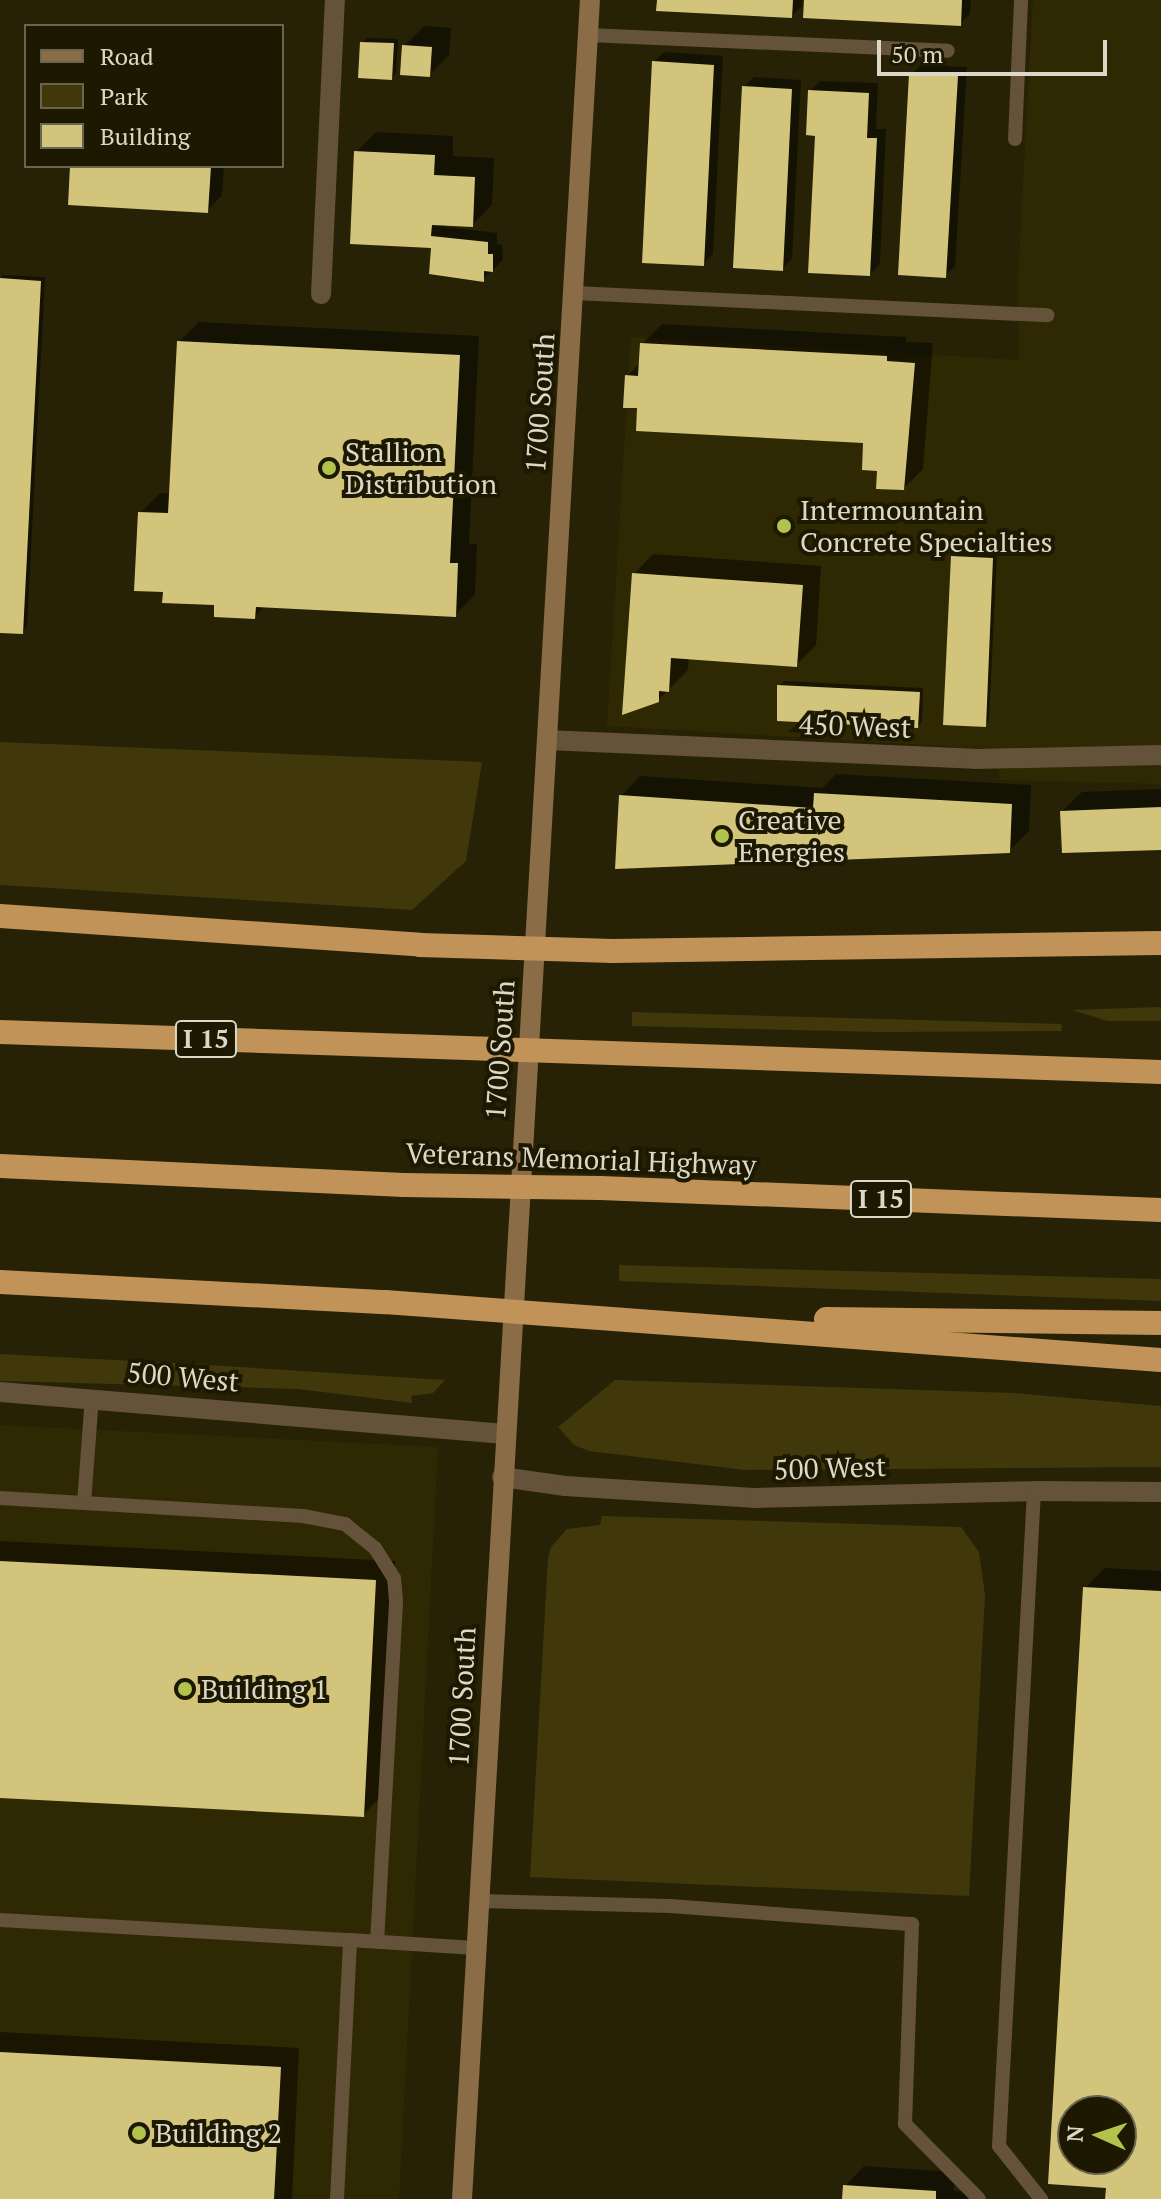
<!DOCTYPE html>
<html>
<head>
<meta charset="utf-8">
<style>
	body { margin:0 }
	#map { position:relative; width:1161px; height:2199px; overflow:hidden; background:#272205; font-family:"PT Serif",serif }
	div>[style] { position:absolute }
	.built>* { inset:0; background:#2f2903 }
	.green>* { inset:0; background:#40380b }
	.shadow>* { inset:0; background:#0007 }
	.building>* { inset:0; background:#d2c47b }
	.lane>* { height:14px; margin:-7px; padding:0 7px; transform-origin:7px; border-radius:7px; background:#64523b }
	.street>* { height:20px; margin:-10px; padding:0 10px; transform-origin:10px; border-radius:10px; background:#64523b }
	.secondary>* { height:20px; margin:-10px; padding:0 10px; transform-origin:10px; border-radius:10px; background:#8a6c47 }
	.highway>* { height:24px; margin:-12px; padding:0 12px; transform-origin:12px; border-radius:12px; background:#c19358 }
	.dots>* { width:22px; height:22px; translate:-50% -50%; box-sizing:border-box; border:4px solid #1d1800; border-radius:50% }
	span { translate:-50% -50%; white-space:nowrap; text-align:center; line-height:1.15; -webkit-text-stroke:8px #1d1800; paint-order:stroke }
	.shield-label span { padding:2px 6px; background:#1d1800; border:2px solid; border-radius:6px; -webkit-text-stroke-width:0 }
	.shield-label { font-size:26px; color:#dbd8c8; font-weight:700 }
	.street-label { font-size:28px; color:#dbd8c8 }
	.poi-label { font-size:28px; color:#dbd8c8 }
	.left { translate:0 -50%; text-align:left }
	.legend { position:absolute; left:24px; top:24px; width:260px; height:144px; box-sizing:border-box; background:#1d1800; border:2px solid #696550; margin:0; padding:10px 14px; list-style:none; font-size:24px; color:#dbd8c8 }
	.legend li { display:flex; align-items:center; gap:16px; height:40px }
	.legend b { width:40px; border:2px solid #696550 }
	.north { position:absolute; left:1057px; top:2095px; width:80px; height:80px; box-sizing:border-box; background:#1d1800; border:2px solid #696550; border-radius:50%; rotate:273deg; font-size:22px; font-weight:700; line-height:32px; text-align:center; color:#dbd8c8 }
	.north::after { content:''; display:block; margin:auto; width:28px; height:36px; background:#b2c34c; clip-path:polygon(50% 0,100% 100%,50% 72%,0 100%) }
	.scale { position:absolute; left:877px; top:40px; width:230px; height:36px; box-sizing:border-box; border:4px solid #dbd8c8; border-top:0; padding-left:10px; font-size:24px; line-height:28px; white-space:nowrap; color:#dbd8c8; -webkit-text-stroke:6px #1d1800; paint-order:stroke }
</style>
</head>
<body>
<div id="map">
	<div class="built">
		<div style="clip-path:polygon(1033px 0,1161px 0,1161px 784px,1000px 780px,996px 749px,607px 726px,631px 337px,1019px 360px,1018px 279px)"></div>
		<div style="clip-path:polygon(0 1425px,438px 1447px,399px 2199px,0 2199px)"></div>
	</div>
	<div class="green">
		<div style="clip-path:polygon(0 742px,482px 762px,466px 861px,412px 910px,0 885px)"></div>
		<div style="clip-path:polygon(1161px 1007px,1161px 1021px,1108px 1021px,1072px 1010px)"></div>
		<div style="clip-path:polygon(632px 1012px,1061px 1024px,1062px 1031px,880px 1032px,632px 1026px)"></div>
		<div style="clip-path:polygon(619px 1265px,1161px 1279px,1161px 1301px,619px 1281px)"></div>
		<div style="clip-path:polygon(0 1354px,192px 1364px,445px 1380px,433px 1393px,411px 1396px,412px 1403px,298px 1389px,0 1381px)"></div>
		<div style="clip-path:polygon(615px 1380px,1013px 1393px,1161px 1406px,1161px 1467px,745px 1470px,589px 1451px,574px 1445px,558px 1427px)"></div>
		<div style="clip-path:polygon(602px 1516px,961px 1527px,979px 1552px,985px 1595px,969px 1896px,530px 1877px,548px 1558px,551px 1547px,567px 1529px,600px 1525px)"></div>
	</div>
	<div class="shadow">
		<div style="clip-path:polygon(659px 0,802px 0,802px 6px,792px 16px)"></div>
		<div style="clip-path:polygon(806px 0,971px 0,970px 14px,960px 24px)"></div>
		<div style="clip-path:polygon(424px 26px,451px 28px,449px 55px,429px 75px,404px 46px)"></div>
		<div style="clip-path:polygon(367px 38px,398px 39px,396px 73px,392px 78px,362px 43px)"></div>
		<div style="clip-path:polygon(664px 52px,723px 56px,713px 254px,703px 264px,654px 62px)"></div>
		<div style="clip-path:polygon(921px 65px,967px 67px,955px 266px,945px 276px,911px 75px)"></div>
		<div style="clip-path:polygon(754px 77px,801px 80px,792px 259px,782px 269px,744px 87px)"></div>
		<div style="clip-path:polygon(820px 81px,878px 83px,876px 129px,886px 129px,880px 264px,870px 274px,810px 91px)"></div>
		<div style="clip-path:polygon(376px 132px,453px 136px,453px 156px,494px 158px,492px 205px,472px 225px,446px 224px,446px 227px,497px 233px,497px 244px,502px 245px,503px 260px,483px 279px,433px 246px,356px 152px)"></div>
		<div style="clip-path:polygon(72px 166px,224px 166px,222px 195px,207px 211px)"></div>
		<div style="clip-path:polygon(3px 275px,45px 277px,27px 627px,22px 632px,0 631px,0 278px)"></div>
		<div style="clip-path:polygon(199px 322px,479px 336px,469px 544px,477px 544px,475px 595px,455px 615px,266px 605px,254px 617px,165px 590px,140px 513px,160px 493px,171px 494px,179px 342px)"></div>
		<div style="clip-path:polygon(662px 324px,906px 337px,906px 342px,933px 343px,923px 469px,904px 488px,879px 469px,865px 441px,639px 406px,627px 376px,641px 362px,642px 344px)"></div>
		<div style="clip-path:polygon(957px 552px,997px 554px,989px 720px,985px 725px,953px 557px)"></div>
		<div style="clip-path:polygon(653px 554px,821px 566px,816px 645px,796px 665px,689px 657px,688px 670px,658px 700px,634px 574px)"></div>
		<div style="clip-path:polygon(784px 681px,923px 688px,922px 722px,918px 726px,779px 686px)"></div>
		<div style="clip-path:polygon(836px 774px,1031px 785px,1029px 831px,1009px 851px,621px 796px,640px 776px,822px 788px)"></div>
		<div style="clip-path:polygon(1161px 789px,1161px 848px,1062px 811px,1082px 792px)"></div>
		<div style="clip-path:polygon(0 1541px,395px 1561px,383px 1795px,363px 1815px,0 1796px)"></div>
		<div style="clip-path:polygon(evenodd,1105px 1568px,1161px 1571px,1161px 2199px,1107px 2199px,1108px 2186px,1050px 2183px,1085px 1588px,1105px 1568px,1073px 2111px,1121px 2111px,1121px 2159px,1073px 2159px,1073px 2111px)"></div>
		<div style="clip-path:polygon(0 2032px,299px 2048px,292px 2199px,0 2199px)"></div>
		<div style="clip-path:polygon(864px 2166px,955px 2172px,954px 2191px,973px 2192px,972px 2199px,844px 2199px,845px 2186px)"></div>
	</div>
	<div class="building">
		<div style="clip-path:polygon(657px 0,793px 0,792px 18px,656px 11px)"></div>
		<div style="clip-path:polygon(804px 0,962px 0,961px 26px,803px 18px)"></div>
		<div style="clip-path:polygon(360px 42px,394px 43px,392px 80px,358px 78px)"></div>
		<div style="clip-path:polygon(402px 45px,432px 47px,430px 77px,400px 75px)"></div>
		<div style="clip-path:polygon(652px 61px,714px 65px,704px 266px,642px 263px)"></div>
		<div style="clip-path:polygon(909px 74px,958px 76px,946px 278px,898px 275px)"></div>
		<div style="clip-path:polygon(742px 86px,792px 89px,783px 271px,733px 268px)"></div>
		<div style="clip-path:polygon(808px 90px,869px 93px,867px 138px,877px 138px,870px 276px,808px 273px,815px 136px,806px 135px)"></div>
		<div style="clip-path:polygon(354px 151px,435px 155px,434px 175px,475px 177px,473px 227px,432px 225px,431px 236px,488px 242px,488px 254px,493px 254px,493px 272px,484px 271px,484px 282px,429px 274px,431px 248px,350px 244px)"></div>
		<div style="clip-path:polygon(70px 166px,211px 166px,208px 213px,68px 205px)"></div>
		<div style="clip-path:polygon(0 278px,41px 281px,23px 634px,0 633px)"></div>
		<div style="clip-path:polygon(177px 341px,460px 355px,450px 563px,458px 563px,456px 617px,256px 607px,255px 619px,214px 617px,214px 605px,162px 603px,163px 592px,134px 591px,138px 512px,168px 513px)"></div>
		<div style="clip-path:polygon(640px 343px,887px 356px,887px 361px,915px 363px,904px 490px,876px 489px,877px 471px,862px 470px,863px 443px,636px 431px,637px 408px,623px 408px,625px 375px,638px 376px)"></div>
		<div style="clip-path:polygon(951px 556px,993px 558px,986px 727px,943px 725px)"></div>
		<div style="clip-path:polygon(632px 573px,803px 585px,797px 667px,671px 658px,669px 692px,659px 691px,659px 702px,622px 715px)"></div>
		<div style="clip-path:polygon(777px 685px,920px 692px,918px 728px,777px 721px)"></div>
		<div style="clip-path:polygon(814px 793px,1012px 804px,1010px 853px,615px 869px,619px 795px,813px 808px)"></div>
		<div style="clip-path:polygon(1161px 807px,1161px 850px,1062px 853px,1060px 811px)"></div>
		<div style="clip-path:polygon(0 1561px,376px 1580px,364px 1817px,0 1798px)"></div>
		<div style="clip-path:polygon(evenodd,1083px 1587px,1161px 1591px,1161px 2199px,1105px 2199px,1106px 2188px,1048px 2184px,1083px 1587px,1073px 2111px,1121px 2111px,1121px 2159px,1073px 2159px,1073px 2111px)"></div>
		<div style="clip-path:polygon(0 2052px,281px 2067px,274px 2199px,0 2199px)"></div>
		<div style="clip-path:polygon(843px 2185px,936px 2191px,936px 2199px,842px 2199px)"></div>
	</div>
	<div class="lane">
		<div style="left:588px;top:35px;width:360px;rotate:2.5deg"></div>
		<div style="left:1015px;top:139px;width:139px;rotate:-87.5deg"></div>
		<div style="left:575px;top:293px;width:473px;rotate:2.7deg"></div>
		<div style="left:1034px;top:1491px;width:656px;rotate:93.06deg"></div>
		<div style="left:999px;top:2146px;width:68px;rotate:51.6deg"></div>
		<div style="left:0;top:1498px;width:84px;rotate:3.4deg"></div>
		<div style="left:84px;top:1503px;width:106px;rotate:-85.7deg"></div>
		<div style="left:84px;top:1503px;width:219px;rotate:3.4deg"></div>
		<div style="left:303px;top:1516px;width:43px;rotate:10.8deg"></div>
		<div style="left:345px;top:1524px;width:38px;rotate:39deg"></div>
		<div style="left:375px;top:1548px;width:36px;rotate:58deg"></div>
		<div style="left:394px;top:1578px;width:25px;rotate:85deg"></div>
		<div style="left:396px;top:1603px;width:339px;rotate:93.2deg"></div>
		<div style="left:479px;top:1901px;width:191px;rotate:1.5deg"></div>
		<div style="left:670px;top:1906px;width:243px;rotate:4.3deg"></div>
		<div style="left:912px;top:1924px;width:200px;rotate:92deg"></div>
		<div style="left:905px;top:2124px;width:105px;rotate:45.4deg"></div>
		<div style="left:0;top:1920px;width:351px;rotate:3.3deg"></div>
		<div style="left:337px;top:2199px;width:259px;rotate:-87.1deg"></div>
		<div style="left:350px;top:1940px;width:125px;rotate:3.7deg"></div>
	</div>
	<div class="street">
		<div style="left:321px;top:294px;width:294px;rotate:-87.3deg"></div>
		<div style="left:547px;top:740px;width:428px;rotate:2.5deg"></div>
		<div style="left:975px;top:759px;width:186px;rotate:-1.2deg"></div>
		<div style="left:0;top:1392px;width:507px;rotate:4.75deg"></div>
		<div style="left:502px;top:1477px;width:64px;rotate:8.1deg"></div>
		<div style="left:565px;top:1486px;width:189px;rotate:3.6deg"></div>
		<div style="left:754px;top:1498px;width:280px;rotate:-1.4deg"></div>
		<div style="left:1034px;top:1491px;width:127px;rotate:0.5deg"></div>
	</div>
	<div class="secondary">
		<div style="left:462px;top:2199px;width:2203px;rotate:-86.67deg"></div>
	</div>
	<div class="highway">
		<div style="left:0;top:916px;width:421px;rotate:3.9deg"></div>
		<div style="left:420px;top:945px;width:193px;rotate:1.8deg"></div>
		<div style="left:613px;top:951px;width:548px;rotate:-0.84deg"></div>
		<div style="left:0;top:1032px;width:1162px;rotate:1.97deg"></div>
		<div style="left:0;top:1166px;width:404px;rotate:2.7deg"></div>
		<div style="left:404px;top:1185px;width:196px;rotate:0.9deg"></div>
		<div style="left:600px;top:1188px;width:561px;rotate:2.25deg"></div>
		<div style="left:0;top:1282px;width:386px;rotate:3deg"></div>
		<div style="left:385px;top:1302px;width:778px;rotate:4.27deg"></div>
		<div style="left:826px;top:1319px;width:335px;rotate:0.7deg"></div>
	</div>
	<div class="dots">
		<div style="left:329px;top:468px;background:#b2c34c"></div>
		<div style="left:784px;top:526px;background:#b2c34c"></div>
		<div style="left:722px;top:836px;background:#b2c34c"></div>
		<div style="left:185px;top:1689px;background:#b2c34c"></div>
		<div style="left:139px;top:2133px;background:#b2c34c"></div>
	</div>
	<div class="shield-label">
		<span style="left:206px;top:1039px">I 15</span>
		<span style="left:881px;top:1199px">I 15</span>
	</div>
	<div class="street-label">
		<span style="left:540px;top:403px;rotate:-86deg">1700 South</span>
		<span style="left:855px;top:726px;rotate:2deg">450 West</span>
		<span style="left:500px;top:1050px;rotate:-86deg">1700 South</span>
		<span style="left:581px;top:1159px;rotate:2deg">Veterans Memorial Highway</span>
		<span style="left:183px;top:1377px;rotate:5deg">500 West</span>
		<span style="left:830px;top:1468px;rotate:-2deg">500 West</span>
		<span style="left:462px;top:1697px;rotate:-87deg">1700 South</span>
	</div>
	<div class="poi-label">
		<span class="left" style="left:345px;top:468px">Stallion<br>Distribution</span>
		<span class="left" style="left:800px;top:526px">Intermountain<br>Concrete Specialties</span>
		<span class="left" style="left:738px;top:836px">Creative<br>Energies</span>
		<span class="left" style="left:201px;top:1689px">Building 1</span>
		<span class="left" style="left:155px;top:2133px">Building 2</span>
	</div>
	<ul class="legend">
	<li><b style="height:10px;background:#8a6c47"></b>Road</li>
	<li><b style="height:22px;background:#40380b"></b>Park</li>
	<li><b style="height:22px;background:#d2c47b"></b>Building</li>
	</ul>
	<div class="north">N</div>
	<div class="scale">50 m</div>
</div>
</body>
</html>
